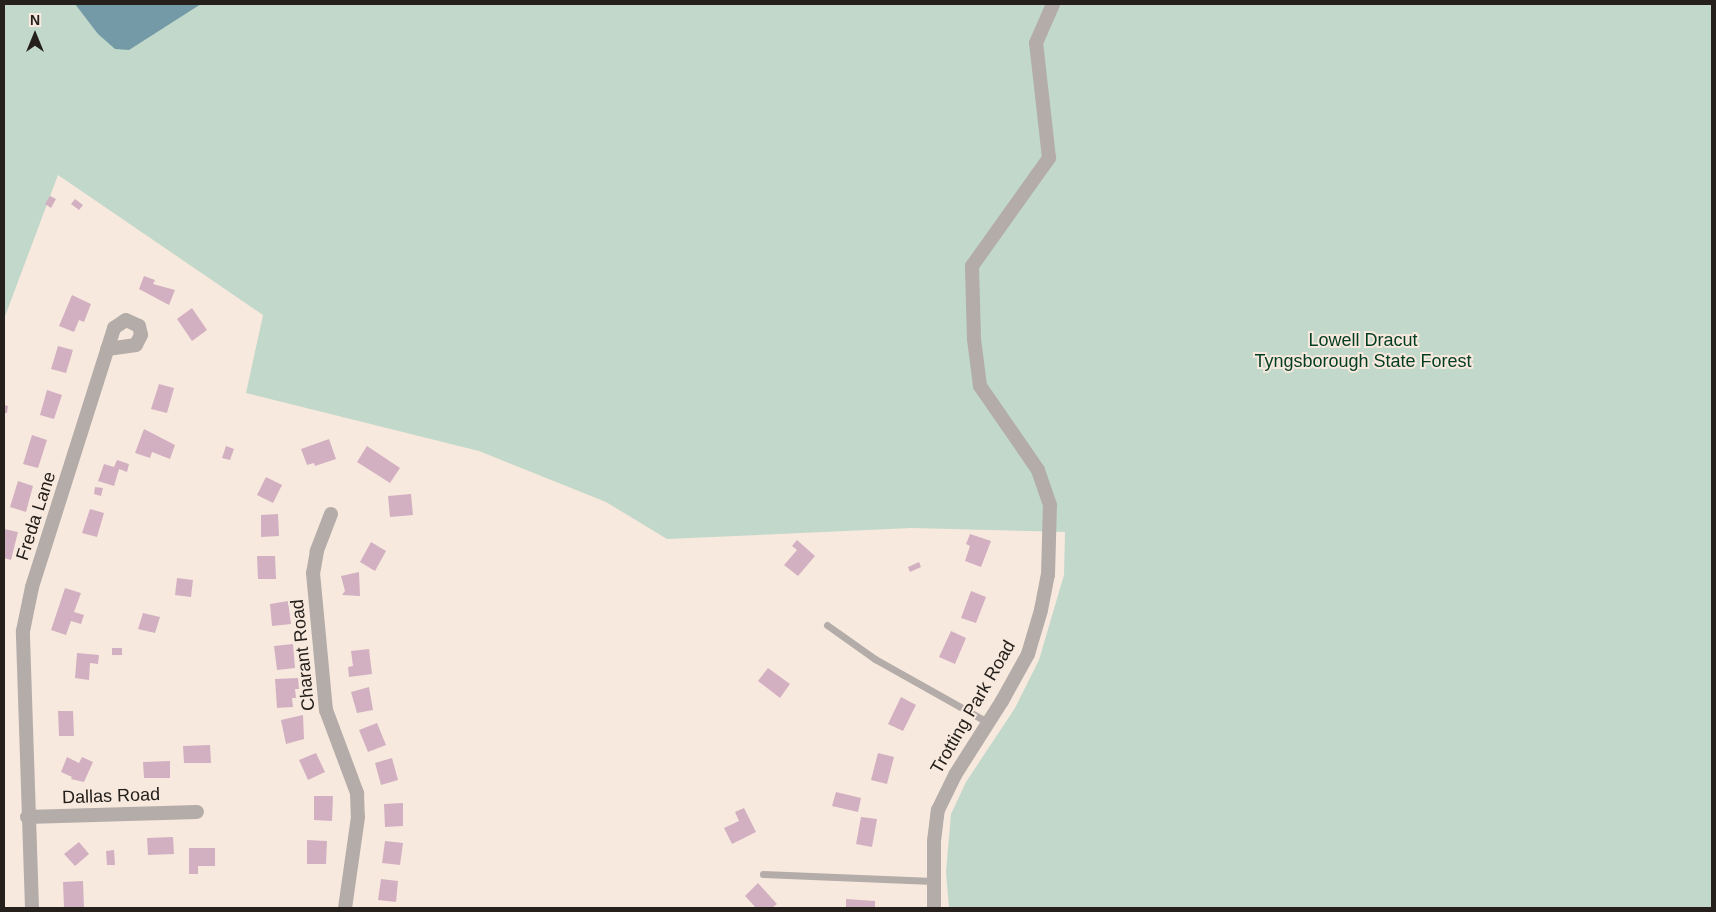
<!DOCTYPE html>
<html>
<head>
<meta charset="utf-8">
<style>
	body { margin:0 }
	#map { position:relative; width:1716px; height:912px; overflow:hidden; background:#f8e9de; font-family:Arial,sans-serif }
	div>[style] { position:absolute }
	.green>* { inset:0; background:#c2d8ca }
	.water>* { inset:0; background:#759aa7 }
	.building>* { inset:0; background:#d2b0c1 }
	.service>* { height:7px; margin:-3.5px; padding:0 3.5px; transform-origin:3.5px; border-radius:3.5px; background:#b3aca8 }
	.minor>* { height:14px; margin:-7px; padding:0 7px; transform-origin:7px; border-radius:7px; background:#b3aca8 }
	span { translate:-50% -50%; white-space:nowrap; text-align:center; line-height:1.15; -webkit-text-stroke:4px #f8e9de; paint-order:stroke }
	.park-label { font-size:18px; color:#003d22 }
	.street-label { font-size:18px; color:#25201c }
	.frame { position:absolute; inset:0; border:5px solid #25201c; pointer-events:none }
	.north { position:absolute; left:10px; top:10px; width:50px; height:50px; -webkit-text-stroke:4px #f8e9de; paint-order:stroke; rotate:0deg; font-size:14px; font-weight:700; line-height:20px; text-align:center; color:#25201c }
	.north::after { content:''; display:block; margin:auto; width:18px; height:22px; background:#25201c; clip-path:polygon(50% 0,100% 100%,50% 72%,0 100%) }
</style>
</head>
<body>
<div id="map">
	<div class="green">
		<div style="clip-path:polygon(4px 4px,1712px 4px,1712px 908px,949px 908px,946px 872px,951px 814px,966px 782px,1015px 708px,1039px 660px,1064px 575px,1065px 532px,912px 528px,667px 539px,606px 502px,479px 451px,246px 393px,263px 315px,58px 175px,4px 319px)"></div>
	</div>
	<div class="water">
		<div style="clip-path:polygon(75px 4px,201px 4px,129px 50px,115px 49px,98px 34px)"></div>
	</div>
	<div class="building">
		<div style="clip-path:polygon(50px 196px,56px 199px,51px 208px,45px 204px)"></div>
		<div style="clip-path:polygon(75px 199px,83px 205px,79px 210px,71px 204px)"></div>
		<div style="clip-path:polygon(144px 276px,155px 280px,153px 284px,175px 290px,169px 305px,139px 289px)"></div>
		<div style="clip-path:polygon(72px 295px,91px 304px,84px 322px,79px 320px,74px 332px,59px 326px)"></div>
		<div style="clip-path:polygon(192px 308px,207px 330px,192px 341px,177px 319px)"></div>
		<div style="clip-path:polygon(58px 346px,73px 350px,66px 373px,51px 369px)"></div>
		<div style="clip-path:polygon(159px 384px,174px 388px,167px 413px,151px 409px)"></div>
		<div style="clip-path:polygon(47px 390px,62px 395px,54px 419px,40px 415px)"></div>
		<div style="clip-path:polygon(4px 405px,8px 406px,7px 413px,4px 413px)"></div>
		<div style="clip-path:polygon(144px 429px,175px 445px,170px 459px,152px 452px,150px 458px,135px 453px)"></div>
		<div style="clip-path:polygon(32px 435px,47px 440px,38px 468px,23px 464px)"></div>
		<div style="clip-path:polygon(329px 439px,336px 459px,315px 466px,314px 463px,307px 465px,301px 449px)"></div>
		<div style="clip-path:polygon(226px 446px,234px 449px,230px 460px,222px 458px)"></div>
		<div style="clip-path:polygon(367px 446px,400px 468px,390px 483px,357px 462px)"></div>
		<div style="clip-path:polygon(117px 460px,129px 464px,127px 472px,119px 469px,114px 486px,98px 481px,104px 464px,114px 467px)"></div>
		<div style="clip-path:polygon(266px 477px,282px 485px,273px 503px,257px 495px)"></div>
		<div style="clip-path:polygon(18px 481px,33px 486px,26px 512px,10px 507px)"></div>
		<div style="clip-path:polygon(95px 487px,103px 488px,101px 496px,94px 494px)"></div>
		<div style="clip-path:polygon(411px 494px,413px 515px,390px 517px,388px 496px)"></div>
		<div style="clip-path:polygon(90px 509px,104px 513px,97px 537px,82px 533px)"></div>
		<div style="clip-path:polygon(278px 514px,279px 536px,261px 537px,261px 515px)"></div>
		<div style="clip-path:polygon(4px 529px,18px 532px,11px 560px,4px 558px)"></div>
		<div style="clip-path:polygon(970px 534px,991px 541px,981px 567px,965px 561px,970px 546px,966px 544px)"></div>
		<div style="clip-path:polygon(797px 540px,815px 556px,798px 576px,784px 565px,797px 550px,792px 546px)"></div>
		<div style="clip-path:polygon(371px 542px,386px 551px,375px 571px,360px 562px)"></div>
		<div style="clip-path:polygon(257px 556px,275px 556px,276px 579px,258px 579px)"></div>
		<div style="clip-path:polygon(919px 562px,921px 567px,910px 572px,908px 567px)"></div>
		<div style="clip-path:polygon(359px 572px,360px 596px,342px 595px,345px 591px,341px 576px)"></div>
		<div style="clip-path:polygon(177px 578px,193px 580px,191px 597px,175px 595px)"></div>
		<div style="clip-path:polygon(65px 588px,81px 593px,74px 612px,84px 615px,81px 624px,71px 621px,66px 635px,51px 630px)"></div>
		<div style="clip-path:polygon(971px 591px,986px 597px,976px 623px,961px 618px)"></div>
		<div style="clip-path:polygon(288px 601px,291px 624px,272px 626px,270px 604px)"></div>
		<div style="clip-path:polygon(143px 613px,160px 617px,155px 633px,138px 629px)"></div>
		<div style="clip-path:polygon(951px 631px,966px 638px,955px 664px,939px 657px)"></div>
		<div style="clip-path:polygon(293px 644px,295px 668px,277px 670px,274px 646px)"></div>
		<div style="clip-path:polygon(112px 648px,122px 648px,122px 655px,112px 655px)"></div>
		<div style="clip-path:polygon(369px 649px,372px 674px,349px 677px,348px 667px,353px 666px,351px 651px)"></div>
		<div style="clip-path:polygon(77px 653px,99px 655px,98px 664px,90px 663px,89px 680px,75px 678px)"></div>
		<div style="clip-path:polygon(768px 668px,790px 684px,780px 698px,758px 681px)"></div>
		<div style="clip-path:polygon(298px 678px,299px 689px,295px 689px,296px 698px,292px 698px,293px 707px,277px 708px,275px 679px)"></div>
		<div style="clip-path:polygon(369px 687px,373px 710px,357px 713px,351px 692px)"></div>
		<div style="clip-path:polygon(901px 697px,916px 705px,903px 731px,888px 724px)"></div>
		<div style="clip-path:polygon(58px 711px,73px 711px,74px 736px,59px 736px)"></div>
		<div style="clip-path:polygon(303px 715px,304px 739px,286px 744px,281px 720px)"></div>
		<div style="clip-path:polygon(377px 723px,386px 745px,368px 752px,359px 730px)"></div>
		<div style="clip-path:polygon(210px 745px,211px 763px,184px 763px,183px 746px)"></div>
		<div style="clip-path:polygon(316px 753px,325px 772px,308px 780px,299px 760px)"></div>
		<div style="clip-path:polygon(878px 753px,894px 757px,887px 784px,871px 780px)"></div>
		<div style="clip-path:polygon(67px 757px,79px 763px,82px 757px,93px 762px,84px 782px,71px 779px,72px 777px,61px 772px)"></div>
		<div style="clip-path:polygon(392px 758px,398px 780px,381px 785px,375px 763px)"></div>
		<div style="clip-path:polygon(170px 761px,170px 778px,144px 778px,143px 762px)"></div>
		<div style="clip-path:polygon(836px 792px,861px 798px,858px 812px,832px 806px)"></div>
		<div style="clip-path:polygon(314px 796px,333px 796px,332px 821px,314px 820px)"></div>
		<div style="clip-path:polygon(403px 803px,403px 826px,385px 827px,384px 804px)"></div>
		<div style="clip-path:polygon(744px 808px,756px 832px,732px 844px,724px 828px,739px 821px,735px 812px)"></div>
		<div style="clip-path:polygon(861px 817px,877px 819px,872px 847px,856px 844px)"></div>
		<div style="clip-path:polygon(173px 837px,174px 854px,148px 855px,147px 838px)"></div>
		<div style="clip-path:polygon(307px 840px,327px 841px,326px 864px,307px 864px)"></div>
		<div style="clip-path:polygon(385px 841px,403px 843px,400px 865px,382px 863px)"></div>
		<div style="clip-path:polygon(79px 842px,89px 854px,75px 866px,64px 854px)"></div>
		<div style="clip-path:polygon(189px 848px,215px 848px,215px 866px,198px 866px,198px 874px,189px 874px)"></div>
		<div style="clip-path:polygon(114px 850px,115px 865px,107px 865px,106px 851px)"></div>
		<div style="clip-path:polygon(381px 879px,398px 881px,396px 902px,378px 900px)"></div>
		<div style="clip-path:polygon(83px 881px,84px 908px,64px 908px,63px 882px)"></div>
		<div style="clip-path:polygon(758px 883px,777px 904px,772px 908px,756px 908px,745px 896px)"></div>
		<div style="clip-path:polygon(846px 899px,875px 901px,875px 908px,846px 908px)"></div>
	</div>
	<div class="service">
		<div style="left:827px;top:625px;width:59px;rotate:35.3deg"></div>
		<div style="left:875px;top:659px;width:131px;rotate:29.3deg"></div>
		<div style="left:763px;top:874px;width:170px;rotate:2.4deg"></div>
	</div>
	<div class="minor">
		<div style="left:331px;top:514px;width:40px;rotate:111deg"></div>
		<div style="left:317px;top:551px;width:22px;rotate:100deg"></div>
		<div style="left:313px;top:573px;width:138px;rotate:84.6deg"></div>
		<div style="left:326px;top:710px;width:89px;rotate:69.5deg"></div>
		<div style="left:357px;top:793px;width:24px;rotate:88deg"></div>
		<div style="left:358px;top:817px;width:92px;rotate:98.1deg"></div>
		<div style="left:27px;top:817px;width:170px;rotate:-1.7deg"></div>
		<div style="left:32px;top:908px;width:277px;rotate:-91.9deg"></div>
		<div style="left:23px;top:631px;width:45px;rotate:-78.4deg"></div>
		<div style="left:32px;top:587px;width:272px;rotate:-72.4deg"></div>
		<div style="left:114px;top:328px;width:14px;rotate:-34deg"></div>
		<div style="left:126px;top:320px;width:14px;rotate:25deg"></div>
		<div style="left:139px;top:326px;width:9px;rotate:77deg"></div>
		<div style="left:141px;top:335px;width:11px;rotate:117deg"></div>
		<div style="left:136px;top:345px;width:29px;rotate:172deg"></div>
		<div style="left:934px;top:908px;width:67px;rotate:-90deg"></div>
		<div style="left:934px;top:841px;width:31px;rotate:-83deg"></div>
		<div style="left:938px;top:810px;width:39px;rotate:-64deg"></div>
		<div style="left:955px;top:775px;width:88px;rotate:-57.6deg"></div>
		<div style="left:1002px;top:701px;width:54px;rotate:-61deg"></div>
		<div style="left:1028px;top:654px;width:46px;rotate:-73.5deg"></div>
		<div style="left:1041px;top:610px;width:36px;rotate:-79deg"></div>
		<div style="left:1048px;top:575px;width:70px;rotate:-88.4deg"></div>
		<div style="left:1050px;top:505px;width:37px;rotate:-109deg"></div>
		<div style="left:1038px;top:470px;width:102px;rotate:-124.6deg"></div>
		<div style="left:980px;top:386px;width:47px;rotate:-97.3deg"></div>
		<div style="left:974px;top:339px;width:73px;rotate:-91.6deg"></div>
		<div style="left:972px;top:266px;width:133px;rotate:-54.5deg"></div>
		<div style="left:1049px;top:158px;width:116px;rotate:-96.4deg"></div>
		<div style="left:1036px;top:43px;width:43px;rotate:-66.4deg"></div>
	</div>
	<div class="park-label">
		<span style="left:1363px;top:351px">Lowell Dracut<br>Tyngsborough State Forest</span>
	</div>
	<div class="street-label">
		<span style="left:36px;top:516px;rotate:-72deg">Freda Lane</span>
		<span style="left:303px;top:655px;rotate:-96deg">Charant Road</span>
		<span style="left:973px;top:707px;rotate:-60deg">Trotting Park Road</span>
		<span style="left:111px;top:796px;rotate:-2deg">Dallas Road</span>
	</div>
	<div class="frame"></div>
	<div class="north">N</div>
</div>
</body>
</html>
